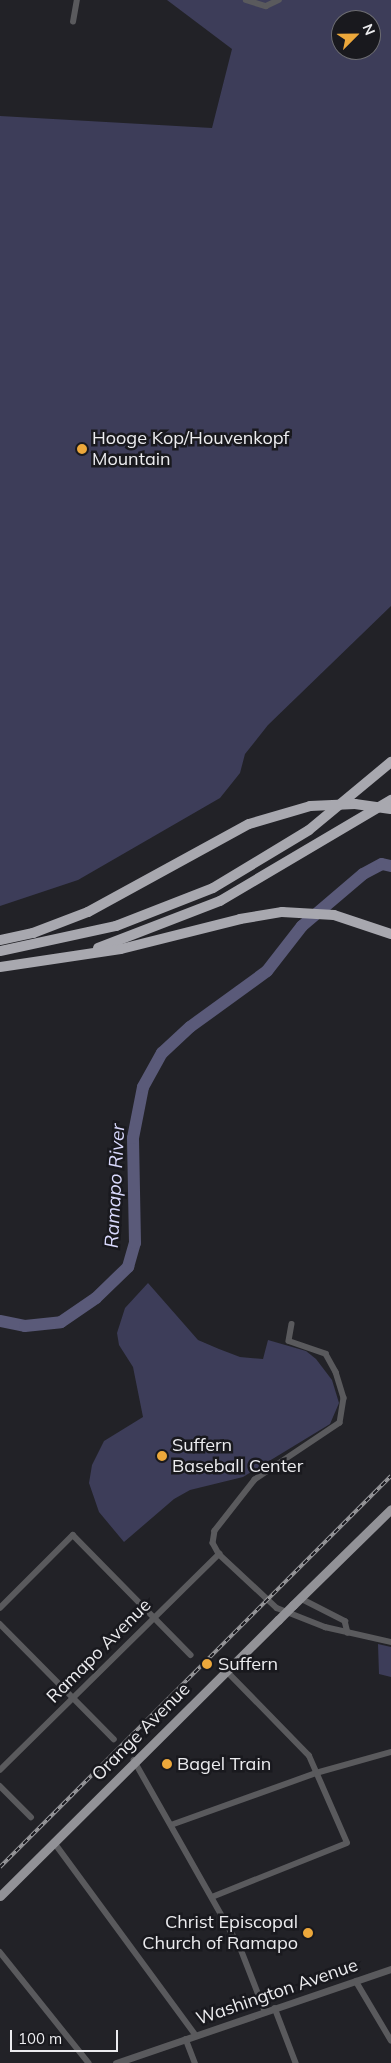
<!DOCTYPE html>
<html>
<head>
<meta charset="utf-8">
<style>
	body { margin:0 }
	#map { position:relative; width:391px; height:2063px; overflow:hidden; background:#222227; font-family:Mulish,sans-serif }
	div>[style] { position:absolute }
	.green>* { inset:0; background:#3d3d59 }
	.river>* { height:12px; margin:-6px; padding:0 6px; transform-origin:6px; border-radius:6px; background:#5a5a79 }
	.minor>* { height:5.5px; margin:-2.75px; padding:0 2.75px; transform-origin:2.75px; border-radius:2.75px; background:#5a5a5d }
	.tertiary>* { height:7px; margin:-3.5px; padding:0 3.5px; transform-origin:3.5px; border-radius:3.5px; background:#5a5a5d }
	.primary>* { height:9px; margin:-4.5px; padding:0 4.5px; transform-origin:4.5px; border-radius:4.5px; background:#929297 }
	.motorway>* { height:10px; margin:-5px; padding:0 5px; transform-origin:5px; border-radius:5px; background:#a8a8af }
	.rail>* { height:4px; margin-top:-2px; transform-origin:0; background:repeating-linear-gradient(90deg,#19191e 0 5.5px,#9c9c9f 0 11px); box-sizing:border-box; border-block:1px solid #9c9c9f }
	.primary-bridge>* { height:9px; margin:-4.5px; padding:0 4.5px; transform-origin:4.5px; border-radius:4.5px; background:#929297 }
	.motorway-bridge>* { height:10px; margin:-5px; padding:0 5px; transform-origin:5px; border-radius:5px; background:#a8a8af }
	.dots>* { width:14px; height:14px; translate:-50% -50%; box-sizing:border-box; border:2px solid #19191e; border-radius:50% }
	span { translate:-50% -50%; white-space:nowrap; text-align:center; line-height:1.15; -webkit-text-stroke:5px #19191e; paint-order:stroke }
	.poi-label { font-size:18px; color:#ececef }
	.left { translate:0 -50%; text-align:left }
	.right { translate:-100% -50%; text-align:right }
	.street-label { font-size:18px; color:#ececef }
	.water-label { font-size:19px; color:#d9d9fd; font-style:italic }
	.north { position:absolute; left:331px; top:10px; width:50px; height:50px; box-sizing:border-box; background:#19191e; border:1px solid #6d6d72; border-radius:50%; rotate:67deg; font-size:14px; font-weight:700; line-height:20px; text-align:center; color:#ececef }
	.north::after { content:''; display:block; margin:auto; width:18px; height:22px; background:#eda83b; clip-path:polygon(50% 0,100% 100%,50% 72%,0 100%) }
	.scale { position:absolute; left:10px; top:2030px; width:108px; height:22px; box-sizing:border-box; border:2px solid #ececef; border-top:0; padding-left:6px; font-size:15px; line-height:18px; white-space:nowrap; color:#ececef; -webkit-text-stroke:4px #19191e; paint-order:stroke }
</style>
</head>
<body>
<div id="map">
	<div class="green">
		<div style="clip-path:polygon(evenodd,167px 0,391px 0,391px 606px,268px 725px,245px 754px,240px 773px,220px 798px,78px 880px,0 906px,0 116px,212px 128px,232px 49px,167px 0,341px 20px,371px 20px,371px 50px,341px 50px,341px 20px)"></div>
		<div style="clip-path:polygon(148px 1283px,198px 1340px,219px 1349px,240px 1357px,263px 1359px,268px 1340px,306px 1351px,316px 1359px,332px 1380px,339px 1403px,330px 1424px,243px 1477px,190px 1490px,174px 1499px,124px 1542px,99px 1512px,89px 1483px,92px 1465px,104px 1441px,143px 1417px,133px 1367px,119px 1345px,117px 1333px,125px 1308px)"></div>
		<div style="clip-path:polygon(378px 1644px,391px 1647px,391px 1677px,379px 1674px)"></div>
	</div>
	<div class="river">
		<div style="left:0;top:1321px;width:25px;rotate:11deg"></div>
		<div style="left:25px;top:1326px;width:36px;rotate:-6deg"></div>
		<div style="left:61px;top:1322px;width:42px;rotate:-34.4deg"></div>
		<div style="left:96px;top:1298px;width:45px;rotate:-44.1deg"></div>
		<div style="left:128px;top:1267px;width:25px;rotate:-74deg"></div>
		<div style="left:135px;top:1243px;width:105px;rotate:-91.1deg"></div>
		<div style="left:133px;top:1138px;width:52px;rotate:-78.9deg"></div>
		<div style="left:143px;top:1087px;width:39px;rotate:-61deg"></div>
		<div style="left:162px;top:1053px;width:38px;rotate:-43deg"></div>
		<div style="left:190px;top:1027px;width:95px;rotate:-36deg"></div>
		<div style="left:267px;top:971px;width:57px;rotate:-52.1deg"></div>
		<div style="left:302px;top:926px;width:80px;rotate:-40.4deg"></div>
		<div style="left:363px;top:874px;width:21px;rotate:-28deg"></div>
		<div style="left:382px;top:864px;width:9px;rotate:13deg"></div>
	</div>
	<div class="minor">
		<div style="left:246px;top:0;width:21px;rotate:17deg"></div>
		<div style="left:266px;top:6px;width:14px;rotate:-25deg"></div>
		<div style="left:73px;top:22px;width:22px;rotate:-80deg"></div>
		<div style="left:292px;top:1324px;width:17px;rotate:100deg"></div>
		<div style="left:289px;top:1341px;width:39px;rotate:19deg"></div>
		<div style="left:326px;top:1354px;width:21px;rotate:61deg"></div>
		<div style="left:336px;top:1372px;width:27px;rotate:73deg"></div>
		<div style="left:344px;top:1398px;width:25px;rotate:99deg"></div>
		<div style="left:340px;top:1423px;width:102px;rotate:146.2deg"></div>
		<div style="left:255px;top:1480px;width:65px;rotate:128.1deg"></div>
		<div style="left:215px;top:1531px;width:12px;rotate:99deg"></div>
		<div style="left:213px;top:1543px;width:13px;rotate:61deg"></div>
		<div style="left:219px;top:1554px;width:79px;rotate:43deg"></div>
		<div style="left:277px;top:1608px;width:52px;rotate:21.6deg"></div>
		<div style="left:325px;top:1627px;width:68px;rotate:12.8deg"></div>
		<div style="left:300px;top:1598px;width:51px;rotate:27.1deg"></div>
		<div style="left:345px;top:1621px;width:12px;rotate:76deg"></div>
		<div style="left:0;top:1608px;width:103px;rotate:-45deg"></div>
		<div style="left:73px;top:1535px;width:168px;rotate:45.5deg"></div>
		<div style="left:0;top:1624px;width:162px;rotate:45.3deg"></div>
		<div style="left:134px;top:1760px;width:217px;rotate:60.5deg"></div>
		<div style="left:241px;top:1949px;width:66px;rotate:68.8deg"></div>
		<div style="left:0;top:1770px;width:308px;rotate:-44.6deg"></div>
		<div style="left:0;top:1786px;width:44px;rotate:45deg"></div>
		<div style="left:171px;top:1825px;width:154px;rotate:-19.7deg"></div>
		<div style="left:316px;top:1773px;width:78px;rotate:-15.6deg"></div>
		<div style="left:54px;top:1842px;width:240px;rotate:53.7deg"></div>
		<div style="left:212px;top:1897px;width:145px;rotate:-21.8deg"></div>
		<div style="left:347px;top:1843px;width:95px;rotate:-113.6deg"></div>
		<div style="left:309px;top:1756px;width:119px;rotate:-134.3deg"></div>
		<div style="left:0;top:1952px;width:142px;rotate:51.3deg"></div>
		<div style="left:356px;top:1981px;width:69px;rotate:59.3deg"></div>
		<div style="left:275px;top:2008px;width:59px;rotate:69.1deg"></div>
		<div style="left:186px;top:2039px;width:26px;rotate:69deg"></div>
	</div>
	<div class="tertiary">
		<div style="left:116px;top:2063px;width:291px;rotate:-18.9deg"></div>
	</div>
	<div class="primary">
		<div style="left:293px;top:1605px;width:137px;rotate:-44.4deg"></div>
		<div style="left:0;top:1896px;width:392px;rotate:-44.8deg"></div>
	</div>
	<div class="motorway">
		<div style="left:0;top:940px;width:34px;rotate:-12deg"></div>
		<div style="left:33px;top:933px;width:59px;rotate:-20.9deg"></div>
		<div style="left:88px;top:912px;width:183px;rotate:-28.7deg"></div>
		<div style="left:249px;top:824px;width:64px;rotate:-16.4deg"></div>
		<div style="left:98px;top:948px;width:131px;rotate:-21.1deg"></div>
		<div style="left:220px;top:901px;width:199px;rotate:-30.6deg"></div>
		<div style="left:0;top:951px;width:119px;rotate:-12.2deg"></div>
		<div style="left:116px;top:926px;width:104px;rotate:-21.4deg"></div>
		<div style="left:213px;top:888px;width:112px;rotate:-31.1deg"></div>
		<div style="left:309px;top:830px;width:107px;rotate:-39.7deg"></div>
		<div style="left:0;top:967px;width:122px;rotate:-8.5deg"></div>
		<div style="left:121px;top:949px;width:123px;rotate:-14.1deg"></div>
		<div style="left:240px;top:919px;width:43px;rotate:-9.5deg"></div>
		<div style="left:282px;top:912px;width:52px;rotate:3.3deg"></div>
		<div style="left:334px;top:915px;width:60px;rotate:18.4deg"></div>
	</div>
	<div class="rail">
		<div style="left:0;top:1867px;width:553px;rotate:-45deg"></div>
	</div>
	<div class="primary-bridge">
		<div style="left:278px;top:1620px;width:21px;rotate:-45deg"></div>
	</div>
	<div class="motorway-bridge">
		<div style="left:310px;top:806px;width:45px;rotate:-2.5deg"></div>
		<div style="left:355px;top:804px;width:36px;rotate:8deg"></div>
	</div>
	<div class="dots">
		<div style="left:82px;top:449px;background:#eda83b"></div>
		<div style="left:162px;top:1456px;background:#eda83b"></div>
		<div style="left:207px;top:1664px;background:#eda83b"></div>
		<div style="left:167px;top:1764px;background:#eda83b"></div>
		<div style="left:308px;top:1933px;background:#eda83b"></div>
	</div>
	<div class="poi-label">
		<span class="left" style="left:92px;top:449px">Hooge Kop/Houvenkopf<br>Mountain</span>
		<span class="left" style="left:172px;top:1456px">Suffern<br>Baseball Center</span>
		<span class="left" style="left:218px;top:1664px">Suffern</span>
		<span class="left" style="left:177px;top:1764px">Bagel Train</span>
		<span class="right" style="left:298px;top:1933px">Christ Episcopal<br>Church of Ramapo</span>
	</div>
	<div class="street-label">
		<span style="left:99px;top:1651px;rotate:-45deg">Ramapo Avenue</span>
		<span style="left:141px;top:1732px;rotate:-45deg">Orange Avenue</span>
		<span style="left:277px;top:1992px;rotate:-19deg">Washington Avenue</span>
	</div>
	<div class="water-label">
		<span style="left:115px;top:1186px;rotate:-87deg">Ramapo River</span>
	</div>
	<div class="north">N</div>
	<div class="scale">100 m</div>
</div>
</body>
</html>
